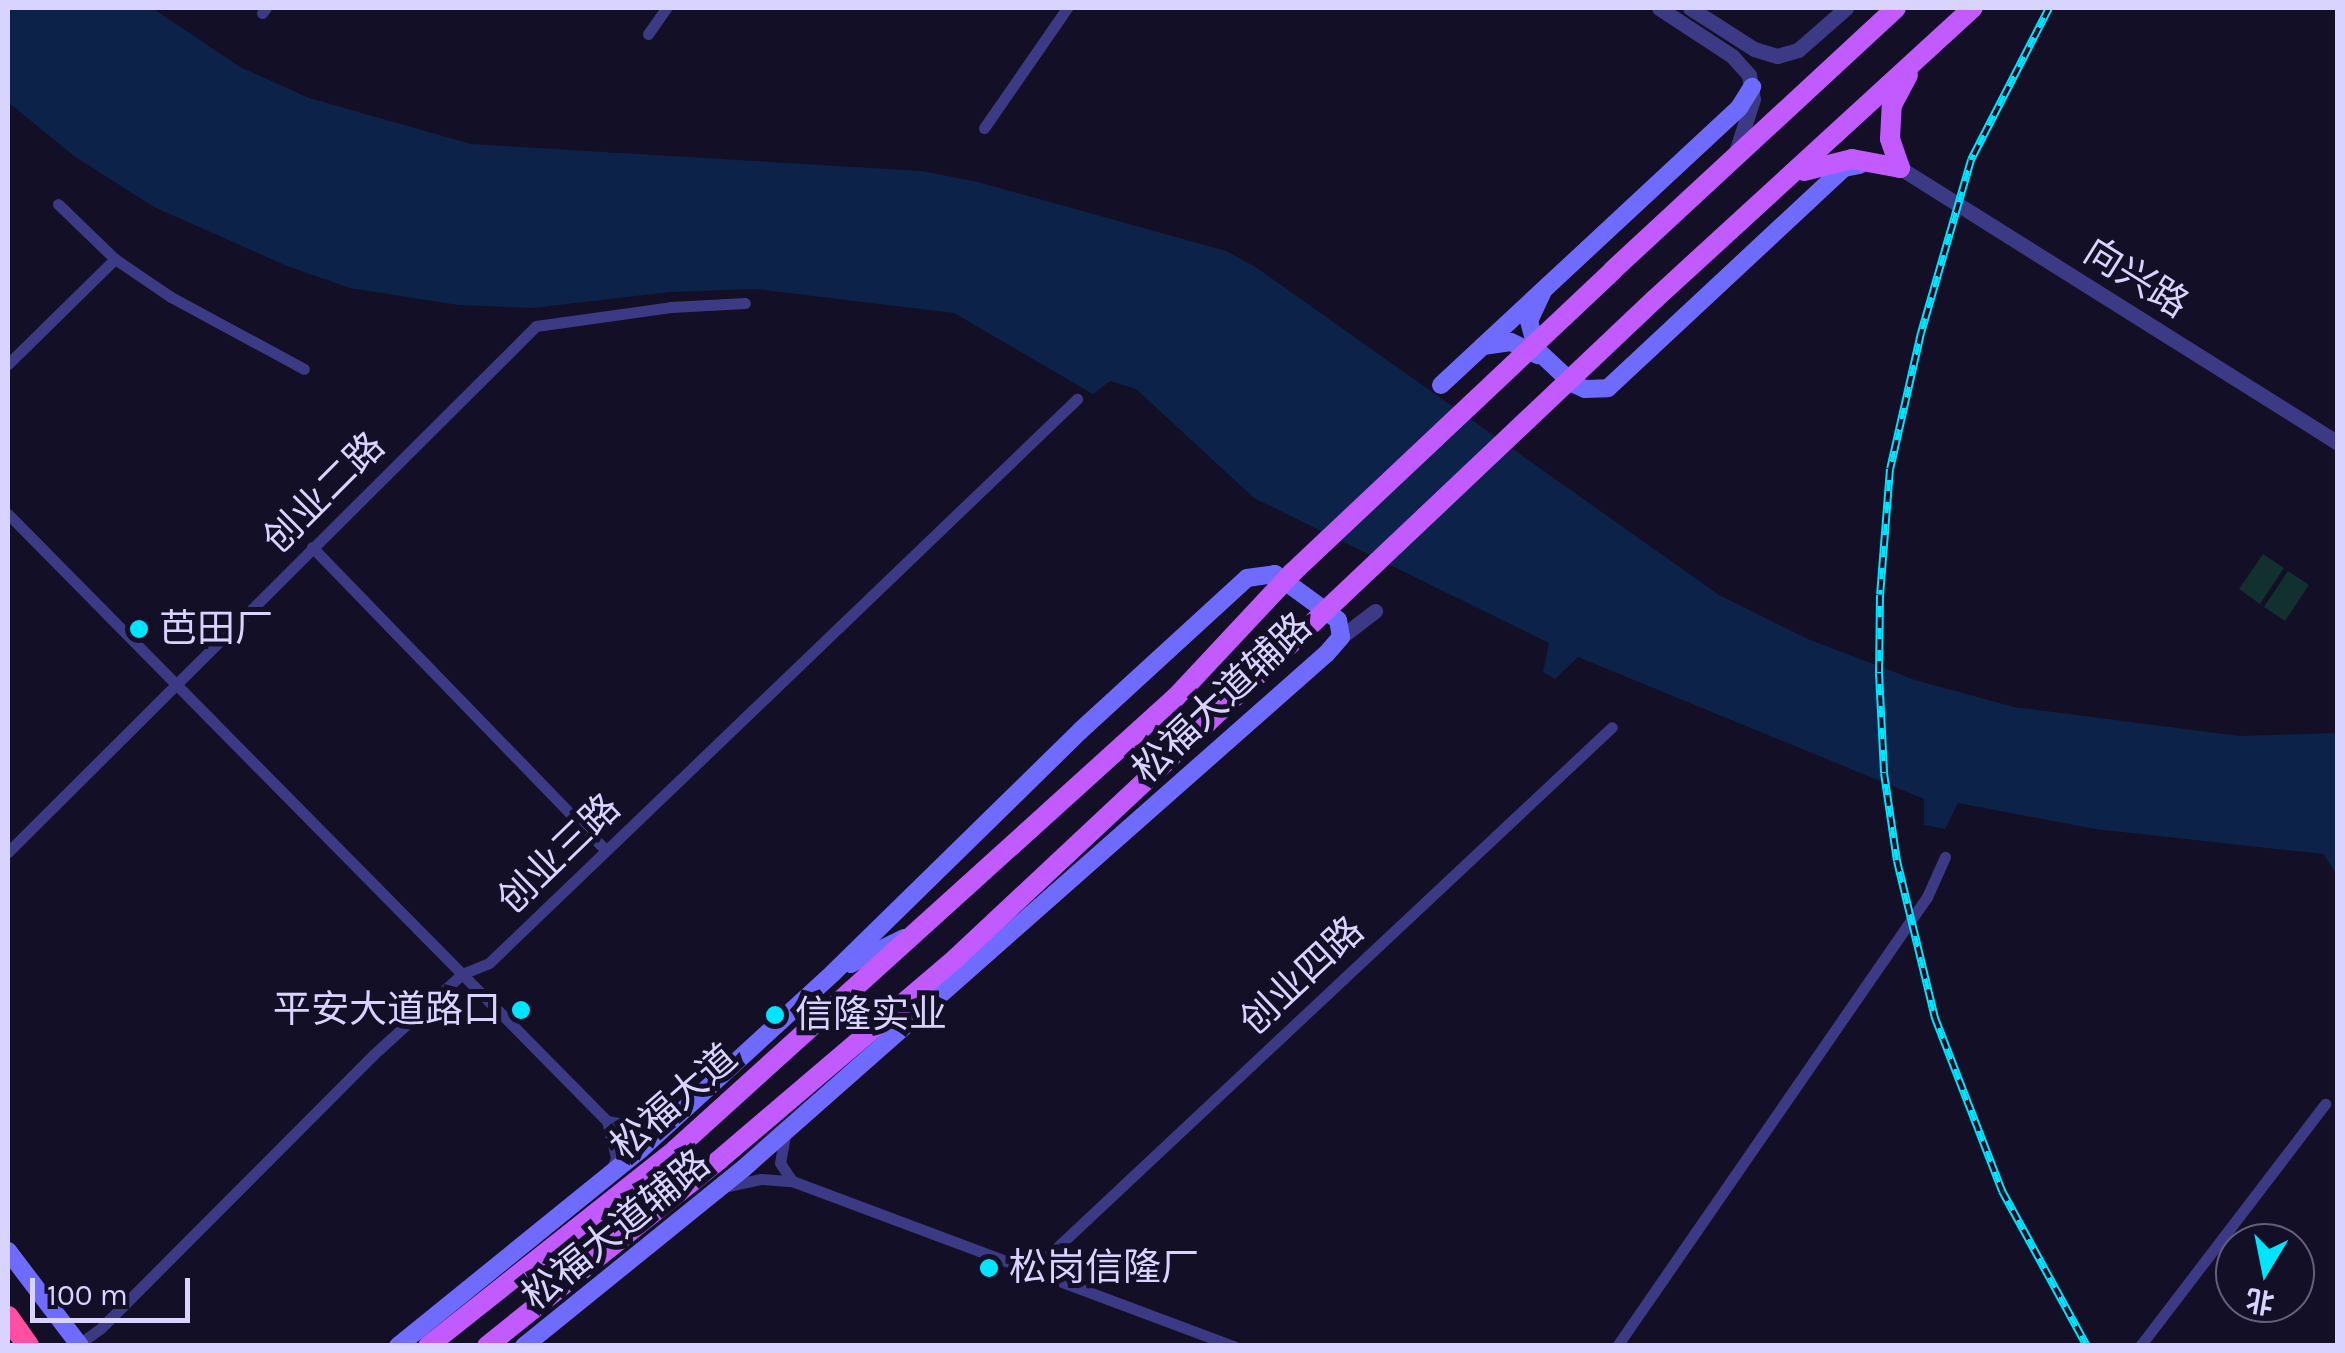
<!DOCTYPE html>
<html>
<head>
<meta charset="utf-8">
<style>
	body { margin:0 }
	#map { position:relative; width:2345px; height:1353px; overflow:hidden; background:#130f26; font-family:Karla,"Noto Sans SC",sans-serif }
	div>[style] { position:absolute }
	.green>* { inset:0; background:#12302f }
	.water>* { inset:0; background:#0c2248 }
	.minor>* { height:11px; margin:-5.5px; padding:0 5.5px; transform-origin:5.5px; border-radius:5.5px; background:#3d3a85 }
	.tertiary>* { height:15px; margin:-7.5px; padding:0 7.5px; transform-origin:7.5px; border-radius:7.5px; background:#3d3a85 }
	.secondary>* { height:18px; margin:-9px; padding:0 9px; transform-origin:9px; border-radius:9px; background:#6f6bff }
	.primary>* { height:20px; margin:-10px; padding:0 10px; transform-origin:10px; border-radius:10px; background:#c25bff }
	.motorway>* { height:22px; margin:-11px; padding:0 11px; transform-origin:11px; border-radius:11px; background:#ff4fa3 }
	.rail>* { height:8px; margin-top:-4px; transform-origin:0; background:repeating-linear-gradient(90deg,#130f26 0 11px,#00e5ff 0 22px); box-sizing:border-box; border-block:2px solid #00e5ff }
	.primary-bridge>* { height:20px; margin:-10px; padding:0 10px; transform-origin:10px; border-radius:10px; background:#c25bff }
	.dots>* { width:28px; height:28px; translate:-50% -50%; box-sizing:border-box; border:5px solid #130f26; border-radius:50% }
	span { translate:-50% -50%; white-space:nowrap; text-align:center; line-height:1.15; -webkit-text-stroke:10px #130f26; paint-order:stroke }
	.street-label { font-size:38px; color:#d9d4ff }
	.poi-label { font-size:38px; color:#d9d4ff }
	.left { translate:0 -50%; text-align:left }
	.right { translate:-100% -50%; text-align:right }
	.frame { position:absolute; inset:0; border:10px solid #d9d4ff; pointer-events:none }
	.north { position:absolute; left:2215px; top:1223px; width:100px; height:100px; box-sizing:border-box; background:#130f26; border:2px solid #625e7d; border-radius:50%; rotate:190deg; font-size:28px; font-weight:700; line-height:40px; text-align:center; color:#d9d4ff }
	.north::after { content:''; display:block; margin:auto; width:35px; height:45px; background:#00e5ff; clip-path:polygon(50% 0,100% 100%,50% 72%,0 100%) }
	.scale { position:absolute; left:30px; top:1278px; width:160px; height:45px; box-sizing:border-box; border:5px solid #d9d4ff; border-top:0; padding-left:12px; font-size:30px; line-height:35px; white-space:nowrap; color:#d9d4ff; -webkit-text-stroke:8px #130f26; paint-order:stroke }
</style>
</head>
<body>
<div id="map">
	<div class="green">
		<div style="clip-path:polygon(2263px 554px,2284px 568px,2260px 604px,2239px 589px)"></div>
		<div style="clip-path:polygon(2288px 571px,2309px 585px,2285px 621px,2264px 607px)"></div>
	</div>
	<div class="water">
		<div style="clip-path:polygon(8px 8px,152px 8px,240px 67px,309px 98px,471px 144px,922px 171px,978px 182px,1226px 251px,1254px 266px,1719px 595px,1808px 639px,1915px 680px,2014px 707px,2239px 736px,2337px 733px,2337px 874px,2323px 854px,2095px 829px,1958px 803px,1945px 829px,1924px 825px,1924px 799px,1578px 657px,1555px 679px,1543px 672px,1549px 643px,1254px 498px,1136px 389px,1110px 381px,1093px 394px,954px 313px,755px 289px,670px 292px,533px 308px,458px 305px,350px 288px,287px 266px,154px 207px,74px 156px,8px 102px)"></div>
	</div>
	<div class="minor">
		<div style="left:262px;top:13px;width:6px;rotate:-51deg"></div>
		<div style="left:648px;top:34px;width:32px;rotate:-55deg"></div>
		<div style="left:984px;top:128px;width:146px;rotate:-55.3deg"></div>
		<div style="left:58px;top:204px;width:79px;rotate:44deg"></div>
		<div style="left:115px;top:259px;width:68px;rotate:34.2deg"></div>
		<div style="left:171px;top:297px;width:151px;rotate:28.4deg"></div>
		<div style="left:8px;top:364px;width:150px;rotate:-44.5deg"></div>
		<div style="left:8px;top:514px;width:853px;rotate:45.38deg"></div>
		<div style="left:607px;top:1121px;width:38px;rotate:76deg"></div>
		<div style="left:616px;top:1158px;width:14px;rotate:111deg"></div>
		<div style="left:312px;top:547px;width:422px;rotate:45.9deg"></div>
		<div style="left:8px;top:852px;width:745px;rotate:-44.89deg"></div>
		<div style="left:536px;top:326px;width:136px;rotate:-8deg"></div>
		<div style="left:671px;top:307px;width:74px;rotate:-3.1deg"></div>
		<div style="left:607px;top:1121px;width:43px;rotate:9.5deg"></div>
		<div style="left:649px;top:1128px;width:18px;rotate:-19deg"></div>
		<div style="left:785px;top:1135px;width:28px;rotate:100deg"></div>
		<div style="left:780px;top:1163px;width:22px;rotate:56deg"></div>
		<div style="left:728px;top:1186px;width:34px;rotate:-12deg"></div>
		<div style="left:761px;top:1179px;width:31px;rotate:4deg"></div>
		<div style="left:792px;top:1181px;width:472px;rotate:20.5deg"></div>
		<div style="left:1034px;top:1269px;width:792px;rotate:-43.16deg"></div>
		<div style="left:79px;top:1344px;width:27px;rotate:-36deg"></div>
		<div style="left:101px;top:1328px;width:385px;rotate:-45.1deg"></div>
		<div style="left:373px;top:1055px;width:120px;rotate:-42.3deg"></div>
		<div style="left:462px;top:974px;width:29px;rotate:-22deg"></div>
		<div style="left:489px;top:963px;width:815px;rotate:-43.81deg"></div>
		<div style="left:1617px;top:1346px;width:546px;rotate:-55.38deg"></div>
		<div style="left:1927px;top:897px;width:44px;rotate:-65.8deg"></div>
		<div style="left:2140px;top:1346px;width:305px;rotate:-52.6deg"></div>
	</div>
	<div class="tertiary">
		<div style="left:1659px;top:8px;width:87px;rotate:33.3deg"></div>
		<div style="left:1732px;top:56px;width:25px;rotate:48deg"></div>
		<div style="left:1749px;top:75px;width:24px;rotate:81deg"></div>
		<div style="left:1753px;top:99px;width:59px;rotate:107.8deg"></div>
		<div style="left:1690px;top:8px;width:76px;rotate:32.6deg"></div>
		<div style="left:1754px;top:49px;width:24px;rotate:17deg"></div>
		<div style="left:1777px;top:56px;width:22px;rotate:-16deg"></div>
		<div style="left:1798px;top:50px;width:64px;rotate:-41.2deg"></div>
		<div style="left:1900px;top:168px;width:517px;rotate:32.12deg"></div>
		<div style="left:1341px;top:637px;width:43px;rotate:-37.4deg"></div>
	</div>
	<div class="secondary">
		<div style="left:1543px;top:291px;width:33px;rotate:115deg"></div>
		<div style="left:1529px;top:321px;width:30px;rotate:75deg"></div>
		<div style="left:1537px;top:350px;width:48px;rotate:43.3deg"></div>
		<div style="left:1572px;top:383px;width:14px;rotate:25deg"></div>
		<div style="left:1585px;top:389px;width:23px;rotate:-2deg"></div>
		<div style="left:1608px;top:388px;width:323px;rotate:-43deg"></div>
		<div style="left:1844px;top:168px;width:16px;rotate:-11deg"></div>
		<div style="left:1483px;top:346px;width:28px;rotate:-8deg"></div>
		<div style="left:1511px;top:342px;width:30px;rotate:26deg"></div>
		<div style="left:1441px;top:385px;width:407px;rotate:-42.9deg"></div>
		<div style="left:1739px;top:108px;width:25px;rotate:-58deg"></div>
		<div style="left:851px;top:964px;width:59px;rotate:-26.1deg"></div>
		<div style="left:8px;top:1251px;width:119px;rotate:52.8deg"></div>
		<div style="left:398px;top:1346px;width:313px;rotate:-39deg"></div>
		<div style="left:641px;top:1149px;width:260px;rotate:-42.5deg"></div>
		<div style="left:833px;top:973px;width:346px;rotate:-44.4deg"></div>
		<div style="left:1080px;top:731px;width:226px;rotate:-42.5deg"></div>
		<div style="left:1247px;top:578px;width:28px;rotate:-8deg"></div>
		<div style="left:1275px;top:574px;width:78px;rotate:36.1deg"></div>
		<div style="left:1338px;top:620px;width:17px;rotate:80deg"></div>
		<div style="left:1341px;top:637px;width:23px;rotate:131deg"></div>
		<div style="left:1326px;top:654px;width:776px;rotate:138.55deg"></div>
		<div style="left:744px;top:1168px;width:283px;rotate:141deg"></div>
	</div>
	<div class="primary">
		<div style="left:1900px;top:168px;width:31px;rotate:-109deg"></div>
		<div style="left:1890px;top:139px;width:34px;rotate:-87deg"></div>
		<div style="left:1892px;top:105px;width:34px;rotate:-62deg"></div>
		<div style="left:1804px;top:171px;width:49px;rotate:-14deg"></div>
		<div style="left:1852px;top:159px;width:49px;rotate:10.6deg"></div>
		<div style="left:1612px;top:271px;width:387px;rotate:-42.8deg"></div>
		<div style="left:1655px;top:299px;width:431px;rotate:-42.5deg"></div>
		<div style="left:428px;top:1346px;width:315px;rotate:-38.4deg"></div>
		<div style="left:675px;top:1150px;width:675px;rotate:-42.12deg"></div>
		<div style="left:487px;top:1346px;width:297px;rotate:-38.7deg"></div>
		<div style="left:719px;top:1160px;width:311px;rotate:-40.4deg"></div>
		<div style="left:956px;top:958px;width:345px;rotate:-43.1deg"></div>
	</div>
	<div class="motorway">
		<div style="left:8px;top:1317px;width:35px;rotate:55deg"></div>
	</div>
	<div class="rail">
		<div style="left:2049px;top:8px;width:171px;rotate:117.2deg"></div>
		<div style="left:1971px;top:160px;width:180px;rotate:106.1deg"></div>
		<div style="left:1921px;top:333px;width:139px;rotate:102.8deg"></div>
		<div style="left:1890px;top:469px;width:126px;rotate:94.5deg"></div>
		<div style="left:1880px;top:595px;width:78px;rotate:90.7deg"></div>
		<div style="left:1879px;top:673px;width:100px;rotate:87.1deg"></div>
		<div style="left:1884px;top:773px;width:89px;rotate:81.6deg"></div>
		<div style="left:1897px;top:861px;width:162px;rotate:76.4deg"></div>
		<div style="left:1935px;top:1018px;width:186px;rotate:68.8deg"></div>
		<div style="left:2002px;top:1191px;width:177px;rotate:61.3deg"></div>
	</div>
	<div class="primary-bridge">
		<div style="left:1176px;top:697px;width:170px;rotate:-46.9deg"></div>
		<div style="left:1292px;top:573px;width:440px;rotate:-43.3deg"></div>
		<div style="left:1208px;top:722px;width:615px;rotate:-43.42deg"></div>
	</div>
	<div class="dots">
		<div style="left:139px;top:629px;background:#00e5ff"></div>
		<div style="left:521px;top:1010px;background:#00e5ff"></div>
		<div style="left:775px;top:1015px;background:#00e5ff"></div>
		<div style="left:989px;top:1268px;background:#00e5ff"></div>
	</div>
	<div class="street-label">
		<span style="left:2136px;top:278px;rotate:32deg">向兴路</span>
		<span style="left:324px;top:493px;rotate:-45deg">创业二路</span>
		<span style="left:1222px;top:698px;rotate:-43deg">松福大道辅路</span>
		<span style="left:559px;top:854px;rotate:-44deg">创业三路</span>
		<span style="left:1302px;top:976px;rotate:-43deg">创业四路</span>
		<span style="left:674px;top:1102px;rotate:-41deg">松福大道</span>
		<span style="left:616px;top:1230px;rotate:-39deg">松福大道辅路</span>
	</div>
	<div class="poi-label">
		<span class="left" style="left:159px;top:629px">芭田厂</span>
		<span class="right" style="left:501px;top:1010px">平安大道路口</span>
		<span class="left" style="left:795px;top:1015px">信隆实业</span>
		<span class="left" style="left:1009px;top:1268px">松岗信隆厂</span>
	</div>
	<div class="frame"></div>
	<div class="north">北</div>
	<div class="scale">100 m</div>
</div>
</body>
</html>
